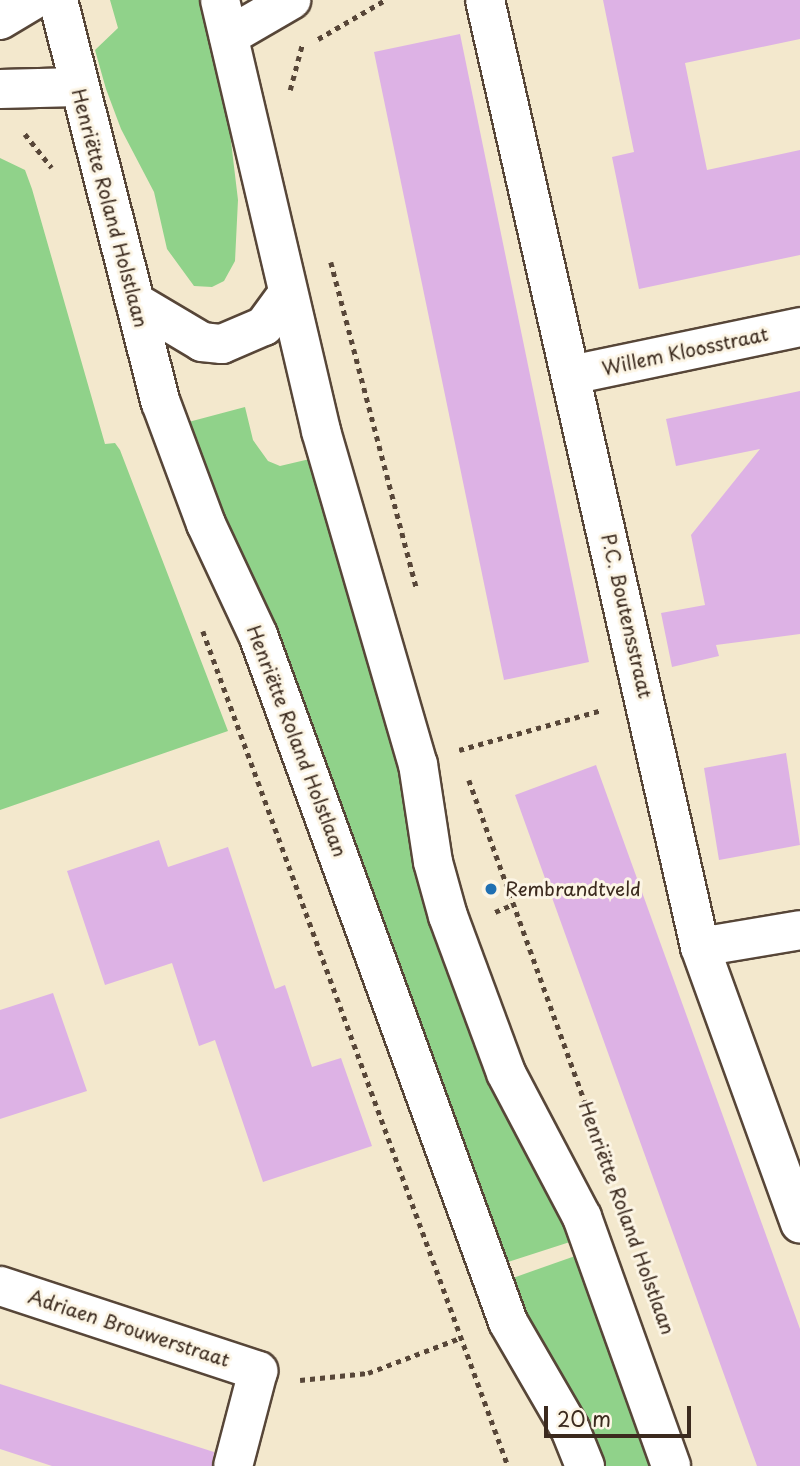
<!DOCTYPE html>
<html>
<head>
<meta charset="utf-8">
<style>
	body { margin:0 }
	#map { position:relative; width:800px; height:1466px; overflow:hidden; background:#f3e8cd; font-family:"Playpen Sans",sans-serif }
	div>[style] { position:absolute }
	.green>* { inset:0; background:#90d28a }
	.building>* { inset:0; background:#ddb2e5 }
	.path>* { height:4.5px; margin-top:-2.25px; transform-origin:0; background:repeating-linear-gradient(90deg,#574638 0 5px,transparent 0 10px) }
	.roads { filter:drop-shadow(2px 0 #574638) drop-shadow(-2px 0 #574638) drop-shadow(0 2px #574638) drop-shadow(0 -2px #574638) }
	.minor>* { height:38px; margin:-19px; padding:0 19px; transform-origin:19px; border-radius:19px; background:#fff }
	.major>* { height:38px; margin:-19px; padding:0 19px; transform-origin:19px; border-radius:19px; background:#fff }
	.dots>* { width:19px; height:19px; translate:-50% -50%; box-sizing:border-box; border:4px solid #fcf5e5; border-radius:50% }
	span { translate:-50% -50%; white-space:nowrap; text-align:center; line-height:1.15; -webkit-text-stroke:6px #fcf5e5; paint-order:stroke }
	.street-label { font-size:19px; color:#3b2a1e }
	.poi-label { font-size:19px; color:#3b2a1e }
	.left { translate:0 -50%; text-align:left }
	.scale { position:absolute; left:544px; top:1406px; width:147px; height:32px; box-sizing:border-box; border:4px solid #3b2a1e; border-top:0; padding-left:9px; font-size:21px; line-height:24px; white-space:nowrap; color:#3b2a1e; -webkit-text-stroke:5px #fcf5e5; paint-order:stroke }
</style>
</head>
<body>
<div id="map">
	<div class="green">
		<div style="clip-path:polygon(110px 0,199px 0,230px 133px,238px 200px,235px 261px,224px 281px,212px 287px,194px 286px,167px 249px,154px 192px,121px 129px,106px 89px,95px 50px,118px 28px)"></div>
		<div style="clip-path:polygon(0 158px,25px 170px,32px 189px,105px 444px,115px 443px,120px 450px,228px 731px,0 810px)"></div>
		<div style="clip-path:polygon(245px 407px,253px 440px,268px 461px,280px 466px,314px 458px,573px 1241px,502px 1264px,218px 511px,181px 424px)"></div>
		<div style="clip-path:polygon(578px 1255px,655px 1466px,599px 1466px,507px 1280px)"></div>
	</div>
	<div class="building">
		<div style="clip-path:polygon(603px 0,800px 0,800px 39px,685px 63px,707px 170px,800px 150px,800px 255px,639px 289px,612px 157px,634px 152px)"></div>
		<div style="clip-path:polygon(460px 34px,589px 662px,504px 680px,374px 52px)"></div>
		<div style="clip-path:polygon(800px 391px,800px 634px,716px 645px,719px 656px,672px 667px,661px 613px,705px 605px,691px 535px,760px 449px,676px 466px,666px 419px)"></div>
		<div style="clip-path:polygon(786px 753px,800px 845px,719px 860px,704px 768px)"></div>
		<div style="clip-path:polygon(596px 765px,800px 1329px,800px 1466px,757px 1466px,515px 795px)"></div>
		<div style="clip-path:polygon(159px 840px,168px 867px,228px 847px,275px 989px,285px 985px,312px 1067px,341px 1058px,372px 1146px,263px 1182px,215px 1040px,199px 1046px,172px 963px,105px 985px,67px 871px)"></div>
		<div style="clip-path:polygon(53px 993px,87px 1091px,0 1119px,0 1010px)"></div>
		<div style="clip-path:polygon(0 1384px,214px 1452px,212px 1466px,52px 1466px,0 1449px)"></div>
	</div>
	<div class="path">
		<div style="left:318px;top:39px;width:78px;rotate:-30.2deg"></div>
		<div style="left:290px;top:90px;width:47px;rotate:-75.1deg"></div>
		<div style="left:25px;top:134px;width:43px;rotate:51.5deg"></div>
		<div style="left:331px;top:262px;width:338px;rotate:75.3deg"></div>
		<div style="left:203px;top:631px;width:889px;rotate:69.93deg"></div>
		<div style="left:459px;top:750px;width:148px;rotate:-15.6deg"></div>
		<div style="left:469px;top:780px;width:404px;rotate:70.2deg"></div>
		<div style="left:495px;top:912px;width:21px;rotate:-23deg"></div>
		<div style="left:300px;top:1380px;width:68px;rotate:-5.9deg"></div>
		<div style="left:368px;top:1373px;width:98px;rotate:-20.8deg"></div>
	</div>
	<div class="roads">
		<div class="minor">
			<div style="left:485px;top:0;width:971px;rotate:77.21deg"></div>
			<div style="left:700px;top:947px;width:294px;rotate:70.1deg"></div>
			<div style="left:0;top:20px;width:39px;rotate:-31deg"></div>
			<div style="left:229px;top:36px;width:72px;rotate:-30.1deg"></div>
			<div style="left:0;top:89px;width:78px;rotate:-1.5deg"></div>
			<div style="left:571px;top:375px;width:234px;rotate:-11.8deg"></div>
			<div style="left:700px;top:947px;width:101px;rotate:-9.6deg"></div>
			<div style="left:0;top:1286px;width:272px;rotate:18.2deg"></div>
			<div style="left:258px;top:1371px;width:98px;rotate:104.7deg"></div>
		</div>
		<div class="major">
			<div style="left:58px;top:0;width:416px;rotate:75.7deg"></div>
			<div style="left:161px;top:403px;width:129px;rotate:69.6deg"></div>
			<div style="left:206px;top:524px;width:123px;rotate:64.9deg"></div>
			<div style="left:258px;top:635px;width:731px;rotate:70deg"></div>
			<div style="left:508px;top:1322px;width:124px;rotate:59.9deg"></div>
			<div style="left:570px;top:1429px;width:40px;rotate:68deg"></div>
			<div style="left:220px;top:0;width:443px;rotate:76.8deg"></div>
			<div style="left:321px;top:431px;width:347px;rotate:73.8deg"></div>
			<div style="left:418px;top:764px;width:99px;rotate:81.3deg"></div>
			<div style="left:433px;top:862px;width:56px;rotate:74.5deg"></div>
			<div style="left:448px;top:916px;width:167px;rotate:69.7deg"></div>
			<div style="left:506px;top:1073px;width:163px;rotate:62.2deg"></div>
			<div style="left:582px;top:1217px;width:264px;rotate:70.3deg"></div>
			<div style="left:135px;top:302px;width:78px;rotate:30.8deg"></div>
			<div style="left:202px;top:342px;width:20px;rotate:6deg"></div>
			<div style="left:222px;top:344px;width:46px;rotate:-23.2deg"></div>
			<div style="left:264px;top:326px;width:41px;rotate:-54deg"></div>
		</div>
	</div>
	<div class="dots">
		<div style="left:491px;top:889px;background:#1f6fb2"></div>
	</div>
	<div class="street-label">
		<span style="left:110px;top:208px;rotate:75deg">Henriëtte Roland Holstlaan</span>
		<span style="left:685px;top:351px;rotate:-12deg">Willem Kloosstraat</span>
		<span style="left:627px;top:616px;rotate:77deg">P.C. Boutensstraat</span>
		<span style="left:297px;top:741px;rotate:69deg">Henriëtte Roland Holstlaan</span>
		<span style="left:627px;top:1218px;rotate:70deg">Henriëtte Roland Holstlaan</span>
		<span style="left:129px;top:1328px;rotate:18deg">Adriaen Brouwerstraat</span>
	</div>
	<div class="poi-label">
		<span class="left" style="left:505px;top:889px">Rembrandtveld</span>
	</div>
	<div class="scale">20 m</div>
</div>
</body>
</html>
